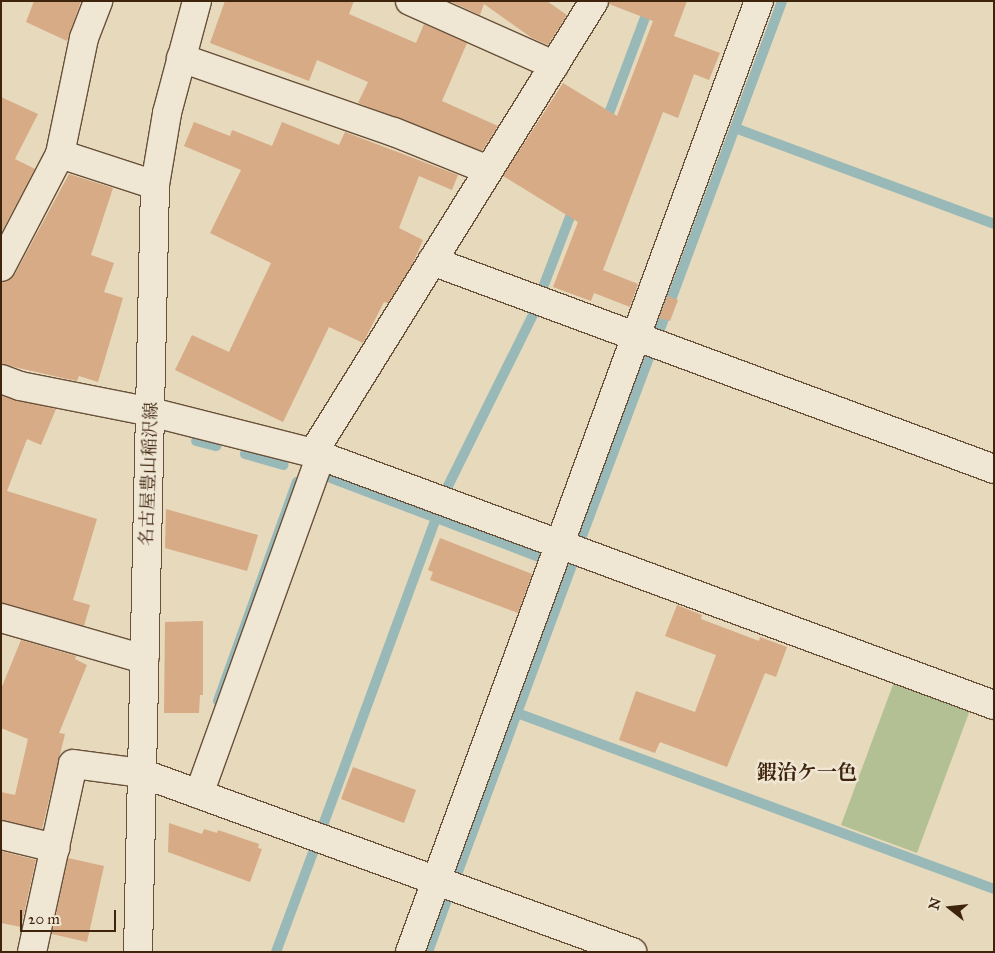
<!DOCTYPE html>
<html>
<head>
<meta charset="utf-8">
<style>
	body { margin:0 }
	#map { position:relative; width:995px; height:953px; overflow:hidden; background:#e6d9bc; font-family:"IM FELL Great Primer","Noto Serif JP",serif }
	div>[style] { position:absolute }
	.green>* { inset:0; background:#b2c093 }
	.stream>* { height:10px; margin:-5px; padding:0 5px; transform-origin:5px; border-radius:5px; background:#99b9b9 }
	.building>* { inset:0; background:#d7ab86 }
	.roads { filter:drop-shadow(1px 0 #685039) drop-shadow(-1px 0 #685039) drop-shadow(0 1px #685039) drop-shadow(0 -1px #685039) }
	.minor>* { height:28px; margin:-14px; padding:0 14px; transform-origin:14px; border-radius:14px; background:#efe6d3 }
	.secondary>* { height:28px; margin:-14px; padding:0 14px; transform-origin:14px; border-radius:14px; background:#efe6d3 }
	span { translate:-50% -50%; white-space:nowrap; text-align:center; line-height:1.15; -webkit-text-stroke:5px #efe6d3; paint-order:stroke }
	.street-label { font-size:18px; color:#3e230d }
	.quarter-label { font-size:20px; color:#3e230d; font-weight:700 }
	.frame { position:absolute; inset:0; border:2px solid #3e230d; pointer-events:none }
	.north { position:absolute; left:925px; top:883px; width:50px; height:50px; -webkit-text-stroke:4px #efe6d3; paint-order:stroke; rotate:286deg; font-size:14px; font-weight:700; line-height:20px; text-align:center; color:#3e230d }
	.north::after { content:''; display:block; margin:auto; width:18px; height:22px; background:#3e230d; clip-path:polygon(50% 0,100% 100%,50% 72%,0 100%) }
	.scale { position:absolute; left:20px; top:910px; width:96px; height:22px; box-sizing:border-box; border:2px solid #3e230d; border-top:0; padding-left:6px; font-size:15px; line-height:18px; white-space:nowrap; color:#3e230d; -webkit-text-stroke:4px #efe6d3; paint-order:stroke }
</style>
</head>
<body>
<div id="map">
	<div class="green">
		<div style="clip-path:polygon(894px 682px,970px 710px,917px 853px,841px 825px)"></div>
	</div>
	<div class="stream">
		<div style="left:605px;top:124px;width:125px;rotate:-69.4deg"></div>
		<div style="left:735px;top:128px;width:276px;rotate:20.3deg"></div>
		<div style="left:542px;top:290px;width:90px;rotate:-69.1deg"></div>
		<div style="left:659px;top:332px;width:353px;rotate:-69.6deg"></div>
		<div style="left:196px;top:441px;width:21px;rotate:14deg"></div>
		<div style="left:245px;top:454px;width:40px;rotate:16deg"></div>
		<div style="left:331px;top:478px;width:228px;rotate:20.8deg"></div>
		<div style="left:448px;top:486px;width:198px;rotate:-63.6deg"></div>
		<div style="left:582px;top:536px;width:193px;rotate:-69.4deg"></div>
		<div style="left:218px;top:701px;width:233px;rotate:-70.2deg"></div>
		<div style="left:517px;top:713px;width:508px;rotate:20.25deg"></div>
		<div style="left:322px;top:828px;width:330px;rotate:-69.8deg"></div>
		<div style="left:456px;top:877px;width:331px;rotate:-69.6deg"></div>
		<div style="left:276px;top:952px;width:112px;rotate:-69.6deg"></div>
		<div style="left:428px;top:952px;width:59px;rotate:-70deg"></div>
	</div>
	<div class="building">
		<div style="clip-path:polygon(34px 1px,81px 1px,67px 41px,26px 22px)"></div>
		<div style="clip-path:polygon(225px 1px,354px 1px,349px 14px,416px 43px,424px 24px,467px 43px,442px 101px,498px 126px,482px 151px,358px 103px,368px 82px,317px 60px,309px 81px,210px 43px)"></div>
		<div style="clip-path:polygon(449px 1px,547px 1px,567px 15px,548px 45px,532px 38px,484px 4px,480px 15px)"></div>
		<div style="clip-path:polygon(610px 1px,687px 1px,674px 36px,720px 53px,709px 80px,694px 74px,678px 118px,663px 112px,603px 270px,638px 284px,630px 307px,594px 293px,591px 301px,553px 287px,578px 222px,503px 176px,563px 83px,617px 116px,653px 21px,609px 4px)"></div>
		<div style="clip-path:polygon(1px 97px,38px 114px,15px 159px,35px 169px,1px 233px)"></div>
		<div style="clip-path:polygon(194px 122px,230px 136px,232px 130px,272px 146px,282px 122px,339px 145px,345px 132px,458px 175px,452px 190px,419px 176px,399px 228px,423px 240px,413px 263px,388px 303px,384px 302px,363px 343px,329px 327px,283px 422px,175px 370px,192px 335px,229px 352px,271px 263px,210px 233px,241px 170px,184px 146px)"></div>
		<div style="clip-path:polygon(69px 174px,113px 188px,91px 255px,114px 263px,104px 292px,123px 298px,98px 382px,79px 376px,77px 381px,67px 379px,1px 364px,1px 283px,15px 274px)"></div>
		<div style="clip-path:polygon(668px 296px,678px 300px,670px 321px,659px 318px)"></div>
		<div style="clip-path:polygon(1px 396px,56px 409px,41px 445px,27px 439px,7px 491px,97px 519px,73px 600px,90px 605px,84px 626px,1px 603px)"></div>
		<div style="clip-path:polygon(166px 509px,258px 535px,247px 571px,165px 548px)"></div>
		<div style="clip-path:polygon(440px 538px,532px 574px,518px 613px,430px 580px,433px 572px,428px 570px)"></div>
		<div style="clip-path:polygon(677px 605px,702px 615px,701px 619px,759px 641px,760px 637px,787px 647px,776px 677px,765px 673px,727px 767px,660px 742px,655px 753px,619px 740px,636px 691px,695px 712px,716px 655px,665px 636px)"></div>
		<div style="clip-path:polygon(203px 621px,203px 695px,200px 695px,199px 713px,164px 713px,165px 622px)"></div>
		<div style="clip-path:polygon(21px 640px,76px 656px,75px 659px,87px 665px,59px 733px,65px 734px,42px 829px,1px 820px,1px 792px,15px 795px,28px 739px,1px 728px,1px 689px)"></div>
		<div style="clip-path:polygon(353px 767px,416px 790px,404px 823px,341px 799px)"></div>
		<div style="clip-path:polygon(169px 823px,202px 834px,204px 829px,217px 833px,218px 830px,259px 844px,258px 848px,262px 849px,250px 882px,168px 852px)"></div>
		<div style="clip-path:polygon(1px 851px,36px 860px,21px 927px,1px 923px)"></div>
		<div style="clip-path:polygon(68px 858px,104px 866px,87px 942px,52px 934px)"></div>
	</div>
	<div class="roads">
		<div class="minor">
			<div style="left:410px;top:1px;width:158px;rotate:24deg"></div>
			<div style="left:181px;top:58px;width:225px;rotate:19.2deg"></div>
			<div style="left:394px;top:132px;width:101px;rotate:22deg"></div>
			<div style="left:60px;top:154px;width:118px;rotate:-78.3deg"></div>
			<div style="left:84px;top:38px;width:40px;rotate:-69deg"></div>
			<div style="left:432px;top:261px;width:599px;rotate:20.31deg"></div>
			<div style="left:1px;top:267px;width:127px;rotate:-62.4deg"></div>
			<div style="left:60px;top:154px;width:100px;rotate:18.1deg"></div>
			<div style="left:1px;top:379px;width:20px;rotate:20deg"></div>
			<div style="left:20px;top:386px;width:134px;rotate:11.2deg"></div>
			<div style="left:151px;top:412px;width:167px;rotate:14.2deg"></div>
			<div style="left:313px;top:453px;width:726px;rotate:20.31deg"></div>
			<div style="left:313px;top:453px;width:532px;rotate:-58.13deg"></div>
			<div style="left:1px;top:618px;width:149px;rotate:16deg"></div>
			<div style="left:199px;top:794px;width:359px;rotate:-70.2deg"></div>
			<div style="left:1px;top:835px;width:56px;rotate:13.5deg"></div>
			<div style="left:32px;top:952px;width:192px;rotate:-77.7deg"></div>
			<div style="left:73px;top:764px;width:69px;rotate:7.5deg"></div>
			<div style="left:141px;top:773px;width:523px;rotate:20.03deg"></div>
			<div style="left:410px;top:952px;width:1013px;rotate:-69.85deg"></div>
		</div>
		<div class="secondary">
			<div style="left:138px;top:952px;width:767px;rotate:-88.73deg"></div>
			<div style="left:155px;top:185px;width:73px;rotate:-80.5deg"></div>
			<div style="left:167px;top:113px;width:116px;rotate:-75deg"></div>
		</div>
	</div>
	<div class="street-label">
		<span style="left:149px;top:474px;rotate:-88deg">名古屋豊山稲沢線</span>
	</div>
	<div class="quarter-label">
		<span style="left:807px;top:772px">鍜治ケ一色</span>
	</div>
	<div class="frame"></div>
	<div class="north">N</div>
	<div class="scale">20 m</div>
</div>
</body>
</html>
